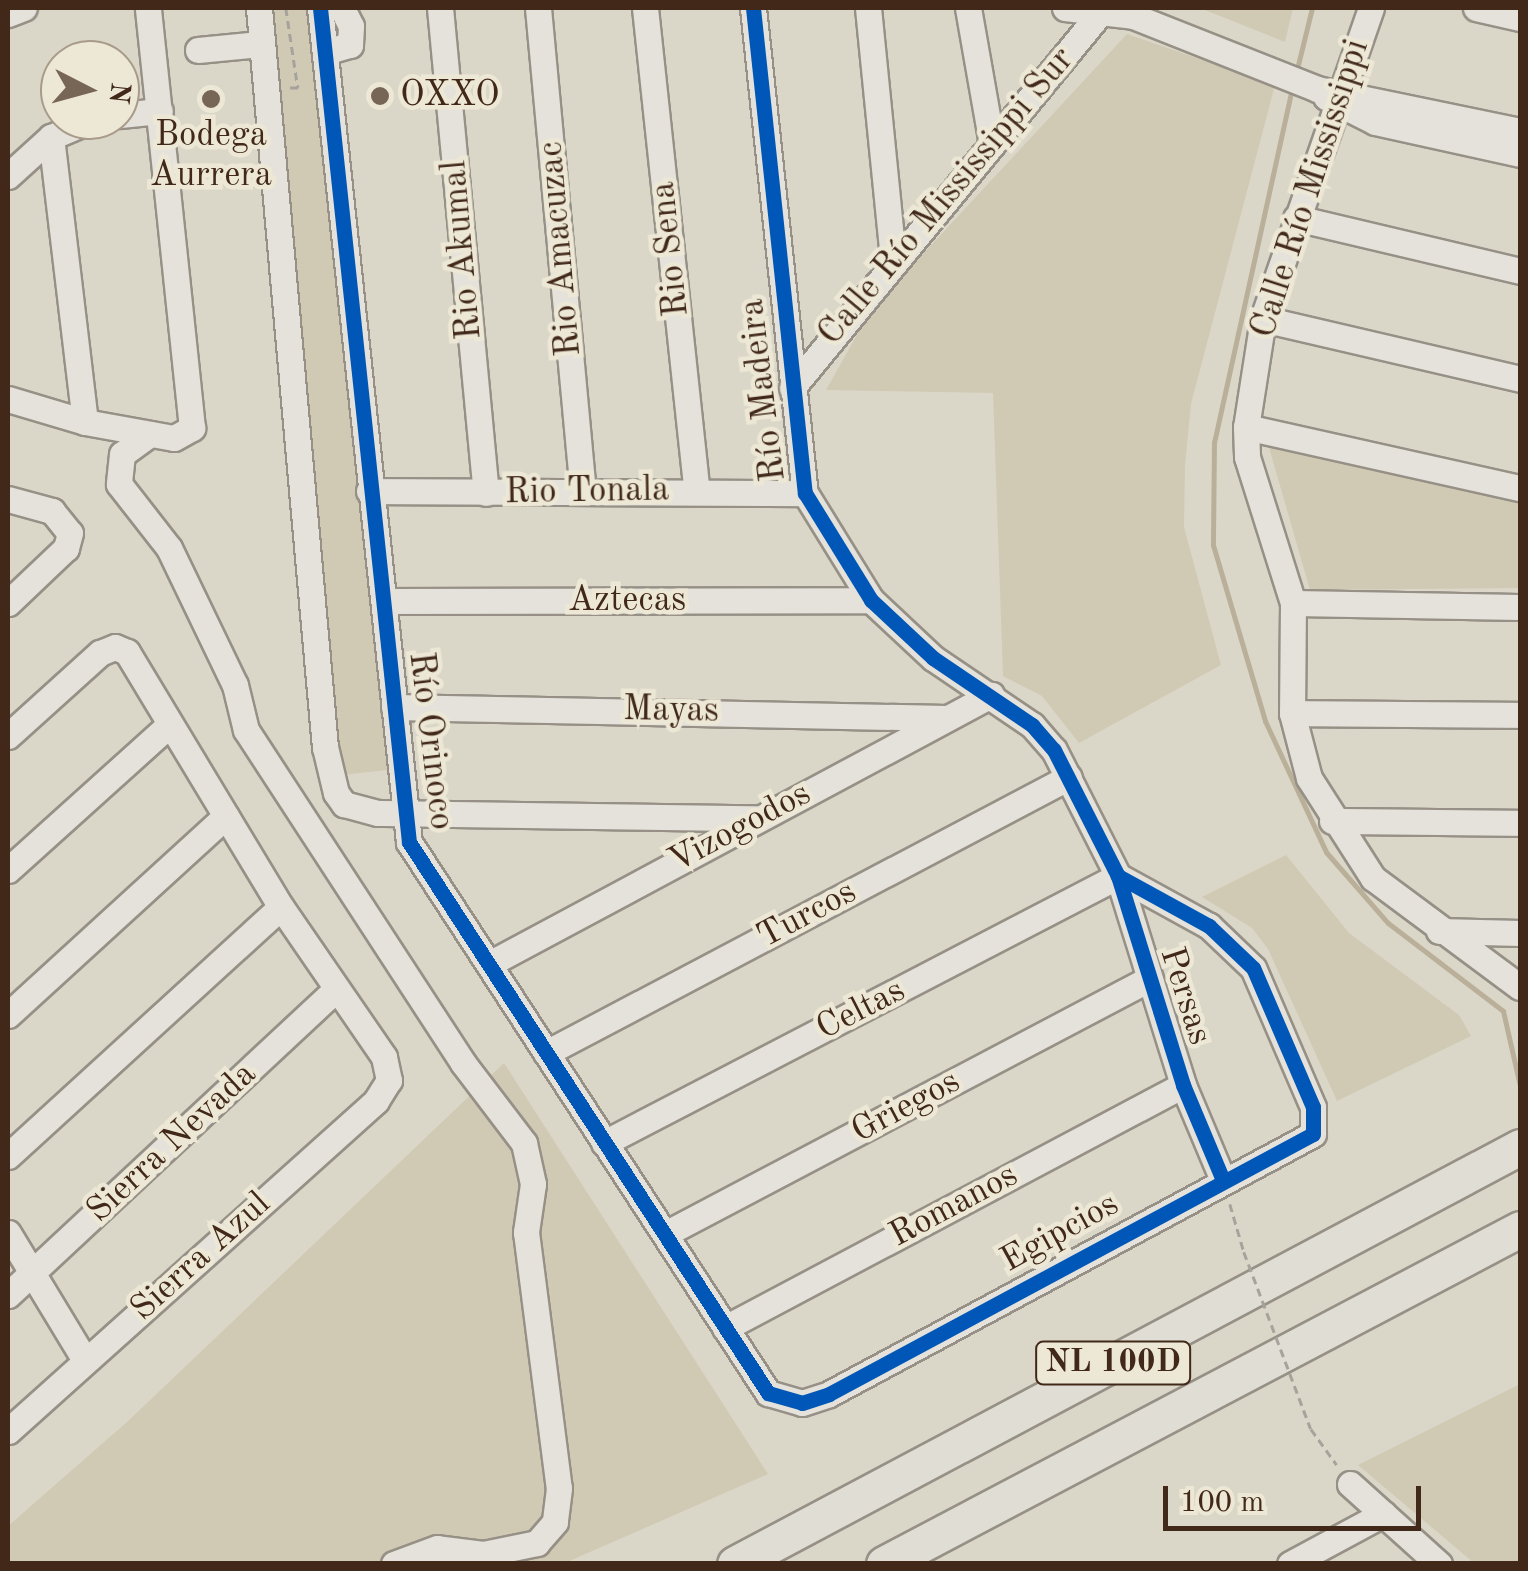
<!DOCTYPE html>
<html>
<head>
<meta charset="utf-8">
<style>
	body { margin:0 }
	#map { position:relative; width:1528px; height:1571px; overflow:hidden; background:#dbd7c8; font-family:"Old Standard TT",serif }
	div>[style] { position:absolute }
	.green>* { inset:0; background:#d0c9b4 }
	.stream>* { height:5px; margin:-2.5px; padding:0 2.5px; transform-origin:2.5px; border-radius:2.5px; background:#bab09a }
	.path>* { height:2.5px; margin-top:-1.25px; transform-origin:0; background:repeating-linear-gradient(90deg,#a7a39c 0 8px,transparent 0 13px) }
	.roads { filter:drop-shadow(2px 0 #969086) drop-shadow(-2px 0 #969086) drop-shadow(0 2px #969086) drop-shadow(0 -2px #969086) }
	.minor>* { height:25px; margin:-12.5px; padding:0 12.5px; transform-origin:12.5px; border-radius:12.5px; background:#e4e2da }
	.highway>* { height:35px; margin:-17.5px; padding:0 17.5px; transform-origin:17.5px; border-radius:17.5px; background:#dfddd4 }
	.path-bridge>* { height:2.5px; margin-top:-1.25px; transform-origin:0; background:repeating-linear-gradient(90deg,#a7a39c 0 8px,transparent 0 13px) }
	.cycleway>* { height:15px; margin:-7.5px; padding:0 7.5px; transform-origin:7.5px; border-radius:7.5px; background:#0057b8 }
	.dots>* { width:28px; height:28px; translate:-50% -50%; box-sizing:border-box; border:5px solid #ede8d6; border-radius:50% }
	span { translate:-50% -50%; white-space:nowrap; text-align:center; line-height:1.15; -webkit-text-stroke:9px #ede8d6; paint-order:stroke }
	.shield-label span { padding:2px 8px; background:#ede8d6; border:2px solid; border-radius:8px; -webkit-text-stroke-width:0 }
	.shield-label { font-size:32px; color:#412819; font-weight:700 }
	.poi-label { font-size:35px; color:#412819 }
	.left { translate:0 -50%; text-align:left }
	.street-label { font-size:35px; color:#412819 }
	.frame { position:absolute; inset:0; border:10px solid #412819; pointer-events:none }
	.north { position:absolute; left:40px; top:40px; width:100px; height:100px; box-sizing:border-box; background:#ede8d6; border:2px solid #a89b8a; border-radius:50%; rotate:96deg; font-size:28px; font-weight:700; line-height:40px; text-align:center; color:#412819 }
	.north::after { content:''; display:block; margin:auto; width:35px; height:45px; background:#776556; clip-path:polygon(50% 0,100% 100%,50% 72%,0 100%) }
	.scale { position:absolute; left:1163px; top:1486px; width:258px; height:45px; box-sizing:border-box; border:5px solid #412819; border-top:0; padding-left:12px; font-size:30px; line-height:35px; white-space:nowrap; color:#412819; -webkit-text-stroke:8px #ede8d6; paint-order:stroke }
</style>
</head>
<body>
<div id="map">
	<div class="green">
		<div style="clip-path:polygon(310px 8px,387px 770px,342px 775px,268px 9px)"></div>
		<div style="clip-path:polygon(1200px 8px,1293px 8px,1285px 42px)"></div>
		<div style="clip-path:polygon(1127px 34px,1275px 85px,1191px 404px,1185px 465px,1184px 527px,1221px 665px,1079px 743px,1042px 696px,1003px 676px,993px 393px,826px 390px,871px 310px)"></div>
		<div style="clip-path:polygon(1268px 444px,1520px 502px,1520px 588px,1310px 590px)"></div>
		<div style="clip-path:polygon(1286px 855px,1349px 933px,1459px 1015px,1471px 1036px,1337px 1101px,1268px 949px,1252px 928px,1202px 897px)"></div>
		<div style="clip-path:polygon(504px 1063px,768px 1474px,565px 1563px,8px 1563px,8px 1526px,127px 1422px)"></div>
		<div style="clip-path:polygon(1520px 1384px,1520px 1563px,1474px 1563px,1358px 1465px)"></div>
	</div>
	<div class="stream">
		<div style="left:1296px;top:73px;width:67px;rotate:-76.2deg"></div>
		<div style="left:1292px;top:88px;width:362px;rotate:102.4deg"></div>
		<div style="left:1214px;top:442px;width:103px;rotate:90.6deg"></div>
		<div style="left:1213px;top:545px;width:184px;rotate:73.5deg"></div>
		<div style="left:1265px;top:721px;width:145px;rotate:65deg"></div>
		<div style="left:1326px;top:852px;width:94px;rotate:48.9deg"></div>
		<div style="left:1388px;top:923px;width:145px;rotate:37.4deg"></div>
		<div style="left:1503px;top:1011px;width:77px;rotate:77.2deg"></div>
	</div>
	<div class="path">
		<div style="left:286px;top:8px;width:81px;rotate:81.5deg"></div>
		<div style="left:298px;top:88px;width:8px;rotate:180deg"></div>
		<div style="left:1230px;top:1204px;width:50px;rotate:73.7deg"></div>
		<div style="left:1311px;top:1429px;width:44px;rotate:54.2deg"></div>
	</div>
	<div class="roads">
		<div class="minor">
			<div style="left:259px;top:8px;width:742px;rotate:84.9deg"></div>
			<div style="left:325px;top:747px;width:47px;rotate:76.6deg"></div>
			<div style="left:336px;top:793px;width:14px;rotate:54deg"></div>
			<div style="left:344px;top:804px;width:35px;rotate:15deg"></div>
			<div style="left:378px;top:813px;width:377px;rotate:0.8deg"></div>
			<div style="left:320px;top:8px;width:839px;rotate:83.91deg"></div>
			<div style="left:409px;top:842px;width:658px;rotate:56.91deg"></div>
			<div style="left:768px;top:1393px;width:35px;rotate:16deg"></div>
			<div style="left:802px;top:1403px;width:28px;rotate:-18deg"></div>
			<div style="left:829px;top:1394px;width:549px;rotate:-28.24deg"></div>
			<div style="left:1313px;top:1134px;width:27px;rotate:-90deg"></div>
			<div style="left:1313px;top:1107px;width:151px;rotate:-113.3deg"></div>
			<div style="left:1253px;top:968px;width:61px;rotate:-136.3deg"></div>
			<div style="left:1209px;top:926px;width:104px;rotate:-151.2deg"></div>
			<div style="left:440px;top:8px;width:487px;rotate:84.6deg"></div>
			<div style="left:538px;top:8px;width:485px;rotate:84.7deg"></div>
			<div style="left:645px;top:8px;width:486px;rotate:83.9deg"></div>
			<div style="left:753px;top:8px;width:488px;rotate:83.9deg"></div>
			<div style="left:805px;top:493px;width:126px;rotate:58.3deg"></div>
			<div style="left:871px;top:600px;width:85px;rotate:43.1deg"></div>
			<div style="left:933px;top:658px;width:120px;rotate:34.1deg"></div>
			<div style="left:1032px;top:725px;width:33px;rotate:49deg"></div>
			<div style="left:1054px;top:750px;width:141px;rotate:63.1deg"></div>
			<div style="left:1118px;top:876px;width:219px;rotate:72.7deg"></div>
			<div style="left:1183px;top:1085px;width:101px;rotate:67.2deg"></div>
			<div style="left:868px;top:8px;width:251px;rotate:84.3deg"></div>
			<div style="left:968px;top:8px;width:138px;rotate:80deg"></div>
			<div style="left:1065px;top:8px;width:68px;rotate:6.7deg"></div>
			<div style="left:1133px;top:16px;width:198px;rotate:21.6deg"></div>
			<div style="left:1317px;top:89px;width:207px;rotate:11.7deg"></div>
			<div style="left:1371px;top:8px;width:329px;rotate:109.2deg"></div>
			<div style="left:1263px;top:319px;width:109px;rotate:98.9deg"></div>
			<div style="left:1246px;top:427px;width:30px;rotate:88deg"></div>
			<div style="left:1247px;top:457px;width:153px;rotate:72.5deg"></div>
			<div style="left:1293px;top:603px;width:110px;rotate:90.5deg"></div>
			<div style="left:1292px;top:713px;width:67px;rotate:75.3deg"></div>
			<div style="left:1309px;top:778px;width:119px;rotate:57.4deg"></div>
			<div style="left:1373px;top:878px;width:183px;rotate:36.6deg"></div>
			<div style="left:1476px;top:8px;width:45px;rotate:12.8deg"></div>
			<div style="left:8px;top:14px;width:17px;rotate:-21deg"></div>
			<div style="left:198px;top:50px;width:62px;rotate:-5.5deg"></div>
			<div style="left:325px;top:52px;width:26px;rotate:-16deg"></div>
			<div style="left:350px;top:45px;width:19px;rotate:-87deg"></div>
			<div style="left:351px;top:26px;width:20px;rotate:-117deg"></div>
			<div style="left:1326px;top:97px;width:55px;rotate:27deg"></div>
			<div style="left:1375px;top:122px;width:148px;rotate:12.4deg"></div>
			<div style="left:120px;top:115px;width:40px;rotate:-5.7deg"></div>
			<div style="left:51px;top:137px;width:287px;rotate:83.2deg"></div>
			<div style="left:8px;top:176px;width:58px;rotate:-42.2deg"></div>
			<div style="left:51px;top:137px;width:43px;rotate:-23deg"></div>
			<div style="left:1296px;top:218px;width:230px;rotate:13.3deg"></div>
			<div style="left:1263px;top:319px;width:264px;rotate:13.1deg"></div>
			<div style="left:792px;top:388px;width:492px;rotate:-50.6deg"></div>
			<div style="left:8px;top:399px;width:80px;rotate:16.6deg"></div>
			<div style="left:85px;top:422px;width:90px;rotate:10.2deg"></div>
			<div style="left:174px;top:438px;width:21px;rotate:-29deg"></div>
			<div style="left:192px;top:428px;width:422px;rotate:-96deg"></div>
			<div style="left:1246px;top:427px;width:281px;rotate:12.6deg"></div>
			<div style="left:150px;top:434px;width:34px;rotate:144deg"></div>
			<div style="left:122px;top:454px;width:30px;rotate:96deg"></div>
			<div style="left:119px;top:484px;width:81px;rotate:52deg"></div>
			<div style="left:169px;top:548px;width:152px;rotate:64.3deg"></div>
			<div style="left:235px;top:685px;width:46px;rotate:76.3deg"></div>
			<div style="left:246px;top:730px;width:397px;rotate:56.9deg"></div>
			<div style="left:463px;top:1063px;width:101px;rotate:52.7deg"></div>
			<div style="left:524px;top:1143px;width:42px;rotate:77.6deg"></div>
			<div style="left:533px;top:1184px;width:49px;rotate:98.3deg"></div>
			<div style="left:526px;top:1232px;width:258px;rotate:82.7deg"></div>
			<div style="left:559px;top:1488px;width:34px;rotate:97deg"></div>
			<div style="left:555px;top:1522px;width:28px;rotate:131deg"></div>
			<div style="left:537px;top:1543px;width:55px;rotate:168.5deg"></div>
			<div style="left:483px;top:1554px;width:46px;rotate:-172.6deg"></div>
			<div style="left:437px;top:1548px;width:46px;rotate:159.6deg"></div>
			<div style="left:369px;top:491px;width:436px;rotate:0.3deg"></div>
			<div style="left:8px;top:499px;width:46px;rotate:15.3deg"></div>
			<div style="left:52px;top:511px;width:28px;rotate:51deg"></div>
			<div style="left:70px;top:533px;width:16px;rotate:105deg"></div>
			<div style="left:66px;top:548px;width:80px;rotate:136.5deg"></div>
			<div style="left:384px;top:601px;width:487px;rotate:-0.1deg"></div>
			<div style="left:1293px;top:603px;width:227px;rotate:1deg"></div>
			<div style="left:394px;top:707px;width:553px;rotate:1.14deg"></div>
			<div style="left:1292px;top:713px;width:228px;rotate:0.5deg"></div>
			<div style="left:8px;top:736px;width:124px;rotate:-42.1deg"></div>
			<div style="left:100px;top:653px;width:16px;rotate:-22deg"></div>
			<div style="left:115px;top:647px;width:13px;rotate:23deg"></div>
			<div style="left:127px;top:652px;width:298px;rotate:58.9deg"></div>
			<div style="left:281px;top:907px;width:182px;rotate:55.5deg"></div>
			<div style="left:384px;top:1057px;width:24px;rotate:78deg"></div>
			<div style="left:389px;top:1080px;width:25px;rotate:122deg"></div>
			<div style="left:376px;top:1101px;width:494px;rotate:138.1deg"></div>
			<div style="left:1332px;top:821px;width:188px;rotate:0.6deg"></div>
			<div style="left:8px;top:870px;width:214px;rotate:-42deg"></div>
			<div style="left:1439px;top:931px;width:81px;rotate:1.4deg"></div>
			<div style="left:489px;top:964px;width:570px;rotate:-28.18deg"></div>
			<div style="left:8px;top:1015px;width:295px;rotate:-42.4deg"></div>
			<div style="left:546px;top:1053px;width:591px;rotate:-27.82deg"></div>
			<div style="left:604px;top:1143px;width:579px;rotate:-27.45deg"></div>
			<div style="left:8px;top:1156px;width:369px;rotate:-42.4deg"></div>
			<div style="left:8px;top:1233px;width:149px;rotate:58.8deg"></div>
			<div style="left:665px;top:1234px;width:545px;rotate:-27.79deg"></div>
			<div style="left:8px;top:1295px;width:449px;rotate:-43deg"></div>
			<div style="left:725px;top:1328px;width:518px;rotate:-27.95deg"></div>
			<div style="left:1350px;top:1484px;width:120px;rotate:42deg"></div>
			<div style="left:1290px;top:1564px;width:106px;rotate:-28.3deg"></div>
		</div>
		<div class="highway">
			<div style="left:735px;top:1564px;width:889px;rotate:-27.98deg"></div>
			<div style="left:884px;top:1564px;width:719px;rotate:-27.78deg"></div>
		</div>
	</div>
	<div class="path-bridge">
		<div style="left:1244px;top:1252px;width:189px;rotate:69.3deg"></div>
	</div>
	<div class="cycleway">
		<div style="left:320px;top:8px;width:839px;rotate:83.91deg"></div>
		<div style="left:409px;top:842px;width:658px;rotate:56.91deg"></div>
		<div style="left:768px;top:1393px;width:35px;rotate:16deg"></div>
		<div style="left:802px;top:1403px;width:28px;rotate:-18deg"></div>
		<div style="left:829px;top:1394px;width:549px;rotate:-28.24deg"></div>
		<div style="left:1313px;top:1134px;width:27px;rotate:-90deg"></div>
		<div style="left:1313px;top:1107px;width:151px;rotate:-113.3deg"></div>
		<div style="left:1253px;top:968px;width:61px;rotate:-136.3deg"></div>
		<div style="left:1209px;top:926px;width:104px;rotate:-151.2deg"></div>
		<div style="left:753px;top:8px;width:488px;rotate:83.9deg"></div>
		<div style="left:805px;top:493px;width:126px;rotate:58.3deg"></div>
		<div style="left:871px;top:600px;width:85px;rotate:43.1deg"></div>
		<div style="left:933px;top:658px;width:120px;rotate:34.1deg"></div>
		<div style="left:1032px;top:725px;width:33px;rotate:49deg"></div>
		<div style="left:1054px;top:750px;width:141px;rotate:63.1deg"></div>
		<div style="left:1118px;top:876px;width:219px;rotate:72.7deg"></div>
		<div style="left:1183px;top:1085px;width:101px;rotate:67.2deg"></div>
	</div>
	<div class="dots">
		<div style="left:380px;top:96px;background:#776556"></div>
		<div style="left:211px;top:99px;background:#776556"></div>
	</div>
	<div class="shield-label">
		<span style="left:1113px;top:1363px">NL 100D</span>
	</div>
	<div class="poi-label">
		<span class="left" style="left:400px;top:96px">OXXO</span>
		<span style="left:211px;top:156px">Bodega<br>Aurrera</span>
	</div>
	<div class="street-label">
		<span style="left:1311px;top:189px;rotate:-72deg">Calle Río Mississippi</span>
		<span style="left:947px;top:197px;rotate:-50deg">Calle Río Mississippi Sur</span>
		<span style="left:561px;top:249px;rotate:-95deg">Rio Amacuzac</span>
		<span style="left:671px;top:249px;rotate:-96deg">Rio Sena</span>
		<span style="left:463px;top:250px;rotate:-95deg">Rio Akumal</span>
		<span style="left:764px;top:390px;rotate:-97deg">Río Madeira</span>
		<span style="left:587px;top:492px;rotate:-1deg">Rio Tonala</span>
		<span style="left:627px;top:601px">Aztecas</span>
		<span style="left:671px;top:711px;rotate:1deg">Mayas</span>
		<span style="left:430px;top:741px;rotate:83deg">Río Orinoco</span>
		<span style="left:740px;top:828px;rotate:-28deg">Vizogodos</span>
		<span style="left:807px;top:915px;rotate:-28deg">Turcos</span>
		<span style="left:1185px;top:996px;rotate:72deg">Persas</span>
		<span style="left:861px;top:1010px;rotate:-27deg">Celtas</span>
		<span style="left:906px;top:1107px;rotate:-28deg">Griegos</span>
		<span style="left:172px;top:1143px;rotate:-43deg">Sierra Nevada</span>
		<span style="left:954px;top:1206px;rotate:-28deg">Romanos</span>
		<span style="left:1060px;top:1233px;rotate:-29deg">Egipcios</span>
		<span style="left:201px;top:1257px;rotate:-42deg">Sierra Azul</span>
	</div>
	<div class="frame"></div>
	<div class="north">N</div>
	<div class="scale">100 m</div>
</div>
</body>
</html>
